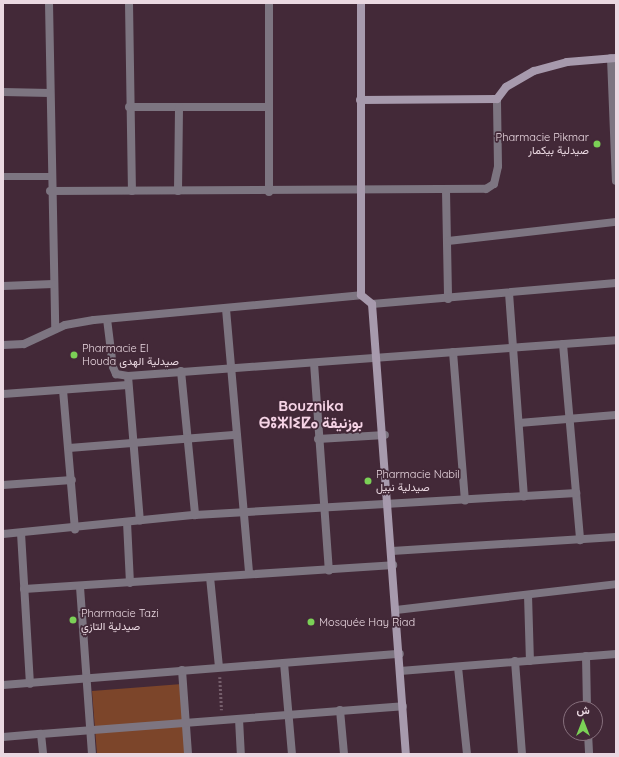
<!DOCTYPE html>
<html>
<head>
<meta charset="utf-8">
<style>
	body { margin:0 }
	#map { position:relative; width:619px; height:757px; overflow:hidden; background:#432938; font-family:Quicksand,Vazirmatn,"Noto Sans Tifinagh",sans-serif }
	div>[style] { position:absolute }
	.green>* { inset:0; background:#7c452a }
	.path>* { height:2.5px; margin-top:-1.25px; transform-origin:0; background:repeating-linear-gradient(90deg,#755e6b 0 2px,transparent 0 4px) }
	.lane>* { height:7px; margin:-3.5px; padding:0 3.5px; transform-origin:3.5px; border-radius:3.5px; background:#7d7581 }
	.street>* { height:8px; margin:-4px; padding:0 4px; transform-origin:4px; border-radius:4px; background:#7d7581 }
	.secondary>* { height:8px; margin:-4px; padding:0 4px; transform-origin:4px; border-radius:4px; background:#a79aad }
	.dots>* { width:11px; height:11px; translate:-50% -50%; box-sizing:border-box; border:2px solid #432938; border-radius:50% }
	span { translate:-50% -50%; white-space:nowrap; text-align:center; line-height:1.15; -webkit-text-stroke:3.5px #432938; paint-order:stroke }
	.poi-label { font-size:11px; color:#ead8e1 }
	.right { translate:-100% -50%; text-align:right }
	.left { translate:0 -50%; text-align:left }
	.district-label { font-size:15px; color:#f5d3e5; font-weight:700 }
	.frame { position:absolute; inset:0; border:4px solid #ead8e1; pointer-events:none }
	.north { position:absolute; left:563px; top:701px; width:40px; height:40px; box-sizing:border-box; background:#432938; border:1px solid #866f7c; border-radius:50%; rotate:0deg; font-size:11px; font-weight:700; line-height:16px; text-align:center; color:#ead8e1 }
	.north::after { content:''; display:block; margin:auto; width:14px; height:18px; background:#7bd156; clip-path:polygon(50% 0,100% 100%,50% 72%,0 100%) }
</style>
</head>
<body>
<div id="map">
	<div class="green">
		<div style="clip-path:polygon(182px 684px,188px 754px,97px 754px,92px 691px)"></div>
	</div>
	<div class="path">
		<div style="left:220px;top:677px;width:33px;rotate:87deg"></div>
	</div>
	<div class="lane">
		<div style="left:3px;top:176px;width:47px"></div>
	</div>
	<div class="street">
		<div style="left:49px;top:3px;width:326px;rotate:88.9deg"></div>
		<div style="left:129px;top:3px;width:188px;rotate:89.1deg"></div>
		<div style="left:269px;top:3px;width:189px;rotate:90deg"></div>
		<div style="left:611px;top:58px;width:123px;rotate:87.7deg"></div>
		<div style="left:3px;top:92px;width:47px;rotate:1.2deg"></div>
		<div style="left:129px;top:107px;width:139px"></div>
		<div style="left:50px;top:191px;width:436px;rotate:-0.3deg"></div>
		<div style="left:486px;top:189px;width:9px;rotate:-32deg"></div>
		<div style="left:494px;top:184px;width:18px;rotate:-77deg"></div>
		<div style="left:498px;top:166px;width:67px;rotate:-90.9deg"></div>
		<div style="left:178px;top:191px;width:84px;rotate:-89.3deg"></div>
		<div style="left:446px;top:191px;width:108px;rotate:88.9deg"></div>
		<div style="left:448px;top:241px;width:169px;rotate:-6.5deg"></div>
		<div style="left:3px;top:286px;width:50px;rotate:-2.3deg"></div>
		<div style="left:509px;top:293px;width:204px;rotate:85.8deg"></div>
		<div style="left:372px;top:304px;width:245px;rotate:-4.9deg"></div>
		<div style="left:226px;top:309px;width:266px;rotate:85deg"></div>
		<div style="left:107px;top:319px;width:48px;rotate:82.9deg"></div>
		<div style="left:113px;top:367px;width:8px;rotate:67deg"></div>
		<div style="left:116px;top:374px;width:12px;rotate:9deg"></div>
		<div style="left:128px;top:376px;width:145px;rotate:85.3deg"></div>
		<div style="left:563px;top:344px;width:197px;rotate:85deg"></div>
		<div style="left:3px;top:345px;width:21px;rotate:-3deg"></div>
		<div style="left:24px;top:344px;width:45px;rotate:-24.9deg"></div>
		<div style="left:65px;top:325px;width:29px;rotate:-10deg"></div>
		<div style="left:94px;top:320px;width:268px;rotate:-5.3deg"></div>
		<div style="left:453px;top:352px;width:149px;rotate:85.4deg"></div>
		<div style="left:314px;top:363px;width:208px;rotate:85.9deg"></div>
		<div style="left:181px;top:371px;width:145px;rotate:84.4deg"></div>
		<div style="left:128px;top:376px;width:489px;rotate:-4.2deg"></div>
		<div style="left:63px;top:390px;width:140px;rotate:85.1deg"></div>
		<div style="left:3px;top:394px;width:125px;rotate:-4.1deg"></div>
		<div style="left:519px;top:423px;width:97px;rotate:-4.7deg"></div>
		<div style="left:318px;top:439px;width:67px;rotate:-3.4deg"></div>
		<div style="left:69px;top:448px;width:168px;rotate:-4.5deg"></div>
		<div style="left:3px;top:485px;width:69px;rotate:-4.1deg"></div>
		<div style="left:127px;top:522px;width:61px;rotate:87.2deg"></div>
		<div style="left:21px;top:533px;width:151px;rotate:86.6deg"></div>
		<div style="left:3px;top:534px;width:193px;rotate:-5.7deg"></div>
		<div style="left:195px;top:515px;width:382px;rotate:-3.3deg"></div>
		<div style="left:392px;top:551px;width:224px;rotate:-3.6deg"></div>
		<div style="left:210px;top:577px;width:90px;rotate:84.3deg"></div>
		<div style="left:80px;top:587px;width:167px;rotate:85.9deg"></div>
		<div style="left:24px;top:589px;width:370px;rotate:-3.7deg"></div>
		<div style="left:528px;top:595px;width:66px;rotate:88.3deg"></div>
		<div style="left:396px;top:610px;width:222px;rotate:-6.7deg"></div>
		<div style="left:586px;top:656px;width:53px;rotate:88.9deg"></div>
		<div style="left:515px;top:661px;width:93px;rotate:85.7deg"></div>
		<div style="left:284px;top:663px;width:91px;rotate:85deg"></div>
		<div style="left:458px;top:667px;width:87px;rotate:84.1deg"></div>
		<div style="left:182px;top:670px;width:84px;rotate:85.9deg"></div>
		<div style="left:400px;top:671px;width:217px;rotate:-4.5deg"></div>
		<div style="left:3px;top:685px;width:398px;rotate:-4.5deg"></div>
		<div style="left:340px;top:710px;width:44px;rotate:84.8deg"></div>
		<div style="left:239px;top:719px;width:35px;rotate:87deg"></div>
		<div style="left:588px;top:733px;width:21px;rotate:87deg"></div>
		<div style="left:41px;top:734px;width:363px;rotate:-4.4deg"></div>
		<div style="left:3px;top:737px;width:38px;rotate:-5deg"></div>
		<div style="left:41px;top:734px;width:20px;rotate:84deg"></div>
	</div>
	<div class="secondary">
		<div style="left:361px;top:3px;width:292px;rotate:90deg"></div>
		<div style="left:361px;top:295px;width:14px;rotate:39deg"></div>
		<div style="left:372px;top:304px;width:451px;rotate:85.7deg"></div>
		<div style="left:360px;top:100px;width:137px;rotate:-0.4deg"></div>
		<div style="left:497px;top:99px;width:15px;rotate:-53deg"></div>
		<div style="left:506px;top:87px;width:32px;rotate:-30deg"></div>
		<div style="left:534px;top:71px;width:34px;rotate:-15deg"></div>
		<div style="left:567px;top:62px;width:49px;rotate:-4.7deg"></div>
	</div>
	<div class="dots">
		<div style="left:597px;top:144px;background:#7bd156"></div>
		<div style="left:74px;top:355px;background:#7bd156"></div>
		<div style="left:368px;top:481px;background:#7bd156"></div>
		<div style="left:73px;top:620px;background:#7bd156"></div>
		<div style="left:311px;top:622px;background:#7bd156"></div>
	</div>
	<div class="poi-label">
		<span class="right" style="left:589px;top:144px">Pharmacie Pikmar<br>صيدلية بيكمار</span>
		<span class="left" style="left:82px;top:355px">Pharmacie El<br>Houda صيدلية الهدى</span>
		<span class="left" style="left:376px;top:481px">Pharmacie Nabil<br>صيدلية نبيل</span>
		<span class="left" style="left:81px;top:620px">Pharmacie Tazi<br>صيدلية التازي</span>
		<span class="left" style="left:319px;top:622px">Mosquée Hay Riad</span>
	</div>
	<div class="district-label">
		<span style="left:311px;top:414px">Bouznika<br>ⴱⵓⵣⵏⵉⵇⴰ بوزنيقة</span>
	</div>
	<div class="frame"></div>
	<div class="north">ش</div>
</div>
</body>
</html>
